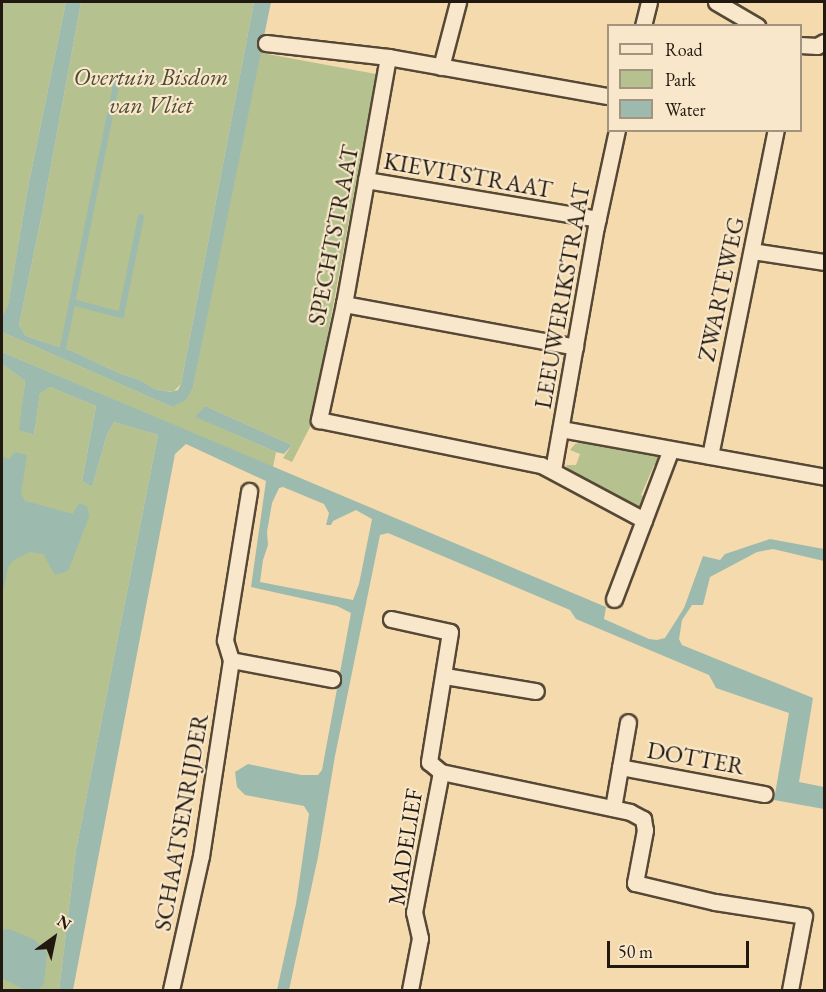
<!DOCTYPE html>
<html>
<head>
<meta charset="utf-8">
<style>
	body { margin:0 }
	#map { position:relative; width:826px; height:992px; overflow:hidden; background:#f4daad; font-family:"EB Garamond",serif }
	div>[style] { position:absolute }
	.green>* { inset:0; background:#b5c18e }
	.water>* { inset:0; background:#9cbaae }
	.stream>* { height:6px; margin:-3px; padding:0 3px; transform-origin:3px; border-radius:3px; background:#9cbaae }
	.roads { filter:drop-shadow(2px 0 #564836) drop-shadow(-2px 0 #564836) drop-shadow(0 2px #564836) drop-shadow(0 -2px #564836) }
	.minor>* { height:15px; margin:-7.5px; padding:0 7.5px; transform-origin:7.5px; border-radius:7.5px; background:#f8e7ca }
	span { translate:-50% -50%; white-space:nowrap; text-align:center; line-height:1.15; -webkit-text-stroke:4.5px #f8e7ca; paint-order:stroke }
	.park-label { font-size:24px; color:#4d4b35; font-style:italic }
	.street-label { font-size:24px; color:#21180f }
	.frame { position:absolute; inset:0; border:3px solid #21180f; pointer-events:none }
	.legend { position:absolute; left:607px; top:24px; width:195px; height:108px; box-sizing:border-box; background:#f8e7ca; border:2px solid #a2947f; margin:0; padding:8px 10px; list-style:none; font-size:18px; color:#21180f }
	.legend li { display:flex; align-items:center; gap:12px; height:30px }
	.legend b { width:30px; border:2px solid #a2947f }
	.north { position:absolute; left:24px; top:908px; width:60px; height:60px; -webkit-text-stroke:4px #f8e7ca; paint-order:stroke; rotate:33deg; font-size:16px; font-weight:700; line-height:24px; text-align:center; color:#21180f }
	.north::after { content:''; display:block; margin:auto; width:21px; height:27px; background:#21180f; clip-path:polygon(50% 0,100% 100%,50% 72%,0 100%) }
	.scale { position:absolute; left:607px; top:941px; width:142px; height:27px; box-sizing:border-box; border:3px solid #21180f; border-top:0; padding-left:8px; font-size:18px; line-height:21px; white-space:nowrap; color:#21180f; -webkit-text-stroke:4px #f8e7ca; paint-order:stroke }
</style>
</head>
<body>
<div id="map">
	<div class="green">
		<div style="clip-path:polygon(2px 2px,66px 2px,28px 187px,8px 307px,2px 317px)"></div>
		<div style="clip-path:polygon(81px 2px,254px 2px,181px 384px,173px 392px,155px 389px,138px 379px,121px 374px,72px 351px,26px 336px,19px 325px,43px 209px)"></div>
		<div style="clip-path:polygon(260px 46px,268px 46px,267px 54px,376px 74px,311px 425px,292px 462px,283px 458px,292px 445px,205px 406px,196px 417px,276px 452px,273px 467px,2px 352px,2px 332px,172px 407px,193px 387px)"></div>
		<div style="clip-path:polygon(2px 364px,25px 381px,20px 430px,34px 435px,40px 392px,50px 387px,96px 406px,82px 481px,92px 487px,107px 435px,114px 422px,158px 435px,76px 850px,59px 990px,2px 990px)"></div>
		<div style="clip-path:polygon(583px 442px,655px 454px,659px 457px,660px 466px,654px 465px,641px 495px,648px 498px,642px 506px,636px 507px,568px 469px,566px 465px,576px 465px,580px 454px,570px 450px,575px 444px)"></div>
	</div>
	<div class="water">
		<div style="clip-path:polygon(66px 2px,81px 2px,43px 209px,19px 325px,26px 336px,72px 351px,121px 374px,138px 379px,155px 389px,171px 392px,178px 390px,181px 384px,254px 2px,271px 2px,193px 387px,186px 400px,172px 407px,2px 332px,2px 317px,8px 306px,28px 187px)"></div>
		<div style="clip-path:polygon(evenodd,2px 352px,606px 607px,604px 619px,649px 639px,657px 640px,665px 638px,684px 608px,703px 556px,720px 560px,725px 554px,770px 539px,824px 549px,824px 561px,773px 549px,757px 552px,710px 577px,703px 605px,692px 605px,682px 620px,679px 639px,682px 645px,813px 698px,799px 782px,824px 787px,824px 809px,774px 800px,789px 713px,716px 688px,709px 675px,576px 619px,570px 610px,388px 533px,380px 535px,335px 756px,318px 857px,289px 990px,277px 990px,296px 904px,309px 814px,304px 806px,245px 795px,237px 787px,235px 772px,248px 764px,301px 775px,318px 775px,322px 770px,351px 613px,337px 606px,251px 587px,266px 481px,186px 444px,175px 454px,73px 990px,59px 990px,76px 850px,158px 435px,114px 422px,107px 435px,92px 487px,82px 481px,96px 406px,50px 387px,40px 393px,34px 435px,19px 430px,25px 381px,2px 364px,2px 352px,283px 487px,324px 504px,329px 513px,326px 525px,331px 525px,333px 521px,356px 510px,372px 519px,359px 584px,353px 600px,260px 582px,263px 560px,268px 545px,267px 532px,272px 503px,279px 488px,283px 487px)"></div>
		<div style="clip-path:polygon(205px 406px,292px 445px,284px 454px,276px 452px,195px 417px)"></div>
		<div style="clip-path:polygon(15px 452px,27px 455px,21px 493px,25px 501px,73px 514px,79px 503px,87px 506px,89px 517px,68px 571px,55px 575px,43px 554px,30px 552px,14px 560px,8px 567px,2px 596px,2px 457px,9px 459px)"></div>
		<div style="clip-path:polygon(9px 929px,35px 940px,47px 953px,44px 984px,38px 990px,23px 989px,2px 978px,2px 930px)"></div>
	</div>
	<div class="stream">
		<div style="left:72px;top:302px;width:51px;rotate:14.9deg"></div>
		<div style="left:121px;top:315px;width:100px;rotate:-78.5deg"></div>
		<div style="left:63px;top:348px;width:279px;rotate:-78.6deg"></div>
	</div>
	<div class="roads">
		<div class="minor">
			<div style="left:716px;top:2px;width:48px;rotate:30.3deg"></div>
			<div style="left:643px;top:26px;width:25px;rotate:-76deg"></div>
			<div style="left:266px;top:43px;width:123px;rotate:6.5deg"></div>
			<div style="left:388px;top:57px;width:223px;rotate:10.1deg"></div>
			<div style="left:800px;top:45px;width:17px;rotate:3deg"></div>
			<div style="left:817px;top:46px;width:8px;rotate:-30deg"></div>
			<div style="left:388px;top:57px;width:251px;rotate:100.1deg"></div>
			<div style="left:344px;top:304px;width:119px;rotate:102.2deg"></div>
			<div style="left:319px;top:420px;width:227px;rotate:11.5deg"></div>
			<div style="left:541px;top:465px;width:117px;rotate:28.1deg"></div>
			<div style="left:441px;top:67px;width:67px;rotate:-75.3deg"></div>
			<div style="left:366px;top:180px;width:235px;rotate:9.5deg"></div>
			<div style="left:752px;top:251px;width:73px;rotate:8.7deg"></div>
			<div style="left:344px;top:304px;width:235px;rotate:10.5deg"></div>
			<div style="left:561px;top:429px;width:267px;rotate:10.3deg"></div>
			<div style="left:710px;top:456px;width:333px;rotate:-78.6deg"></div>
			<div style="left:553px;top:470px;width:247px;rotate:-80deg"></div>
			<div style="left:596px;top:227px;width:99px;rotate:-77.8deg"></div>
			<div style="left:614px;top:599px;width:160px;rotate:-69.2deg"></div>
			<div style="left:391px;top:619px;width:60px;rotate:12.4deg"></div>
			<div style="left:450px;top:632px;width:132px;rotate:99.2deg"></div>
			<div style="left:429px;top:762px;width:16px;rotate:40deg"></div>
			<div style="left:441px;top:772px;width:143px;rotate:100.9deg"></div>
			<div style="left:414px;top:912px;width:27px;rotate:77deg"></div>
			<div style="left:420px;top:938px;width:53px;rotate:100.9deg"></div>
			<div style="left:231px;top:660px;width:103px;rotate:10.7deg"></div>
			<div style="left:445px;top:676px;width:92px;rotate:9.4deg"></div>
			<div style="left:620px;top:767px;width:147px;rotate:10.6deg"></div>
			<div style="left:441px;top:772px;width:193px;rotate:11.9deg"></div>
			<div style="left:630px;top:812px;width:15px;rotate:28deg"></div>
			<div style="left:643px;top:819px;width:11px;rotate:80deg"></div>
			<div style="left:645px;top:830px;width:54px;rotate:100.7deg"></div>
			<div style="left:635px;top:883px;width:82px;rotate:13.4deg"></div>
			<div style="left:715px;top:902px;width:90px;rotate:8.9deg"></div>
			<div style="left:804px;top:916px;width:75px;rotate:100.7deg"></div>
			<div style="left:613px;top:808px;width:87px;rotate:-80.1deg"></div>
			<div style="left:171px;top:990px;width:137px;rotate:-77.4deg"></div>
			<div style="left:201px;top:856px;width:198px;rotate:-81.3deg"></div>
			<div style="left:231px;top:660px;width:21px;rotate:-107deg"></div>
			<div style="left:225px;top:640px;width:151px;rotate:-80.8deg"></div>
		</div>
	</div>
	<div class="park-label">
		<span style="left:151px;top:91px">Overtuin Bisdom<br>van Vliet</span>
	</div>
	<div class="street-label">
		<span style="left:468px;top:175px;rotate:10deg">KIEVITSTRAAT</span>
		<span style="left:333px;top:235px;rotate:-79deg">SPECHTSTRAAT</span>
		<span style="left:721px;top:289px;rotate:-78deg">ZWARTEWEG</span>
		<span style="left:562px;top:296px;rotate:-80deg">LEEUWERIKSTRAAT</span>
		<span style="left:696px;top:758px;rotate:10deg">DOTTER</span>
		<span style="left:181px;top:822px;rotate:-80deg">SCHAATSENRIJDER</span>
		<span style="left:405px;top:847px;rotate:-81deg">MADELIEF</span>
	</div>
	<div class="frame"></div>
	<ul class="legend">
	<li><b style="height:8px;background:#f8e7ca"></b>Road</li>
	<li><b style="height:16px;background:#b5c18e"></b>Park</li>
	<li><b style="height:16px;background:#9cbaae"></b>Water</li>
	</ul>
	<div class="north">N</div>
	<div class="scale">50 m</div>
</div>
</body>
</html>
